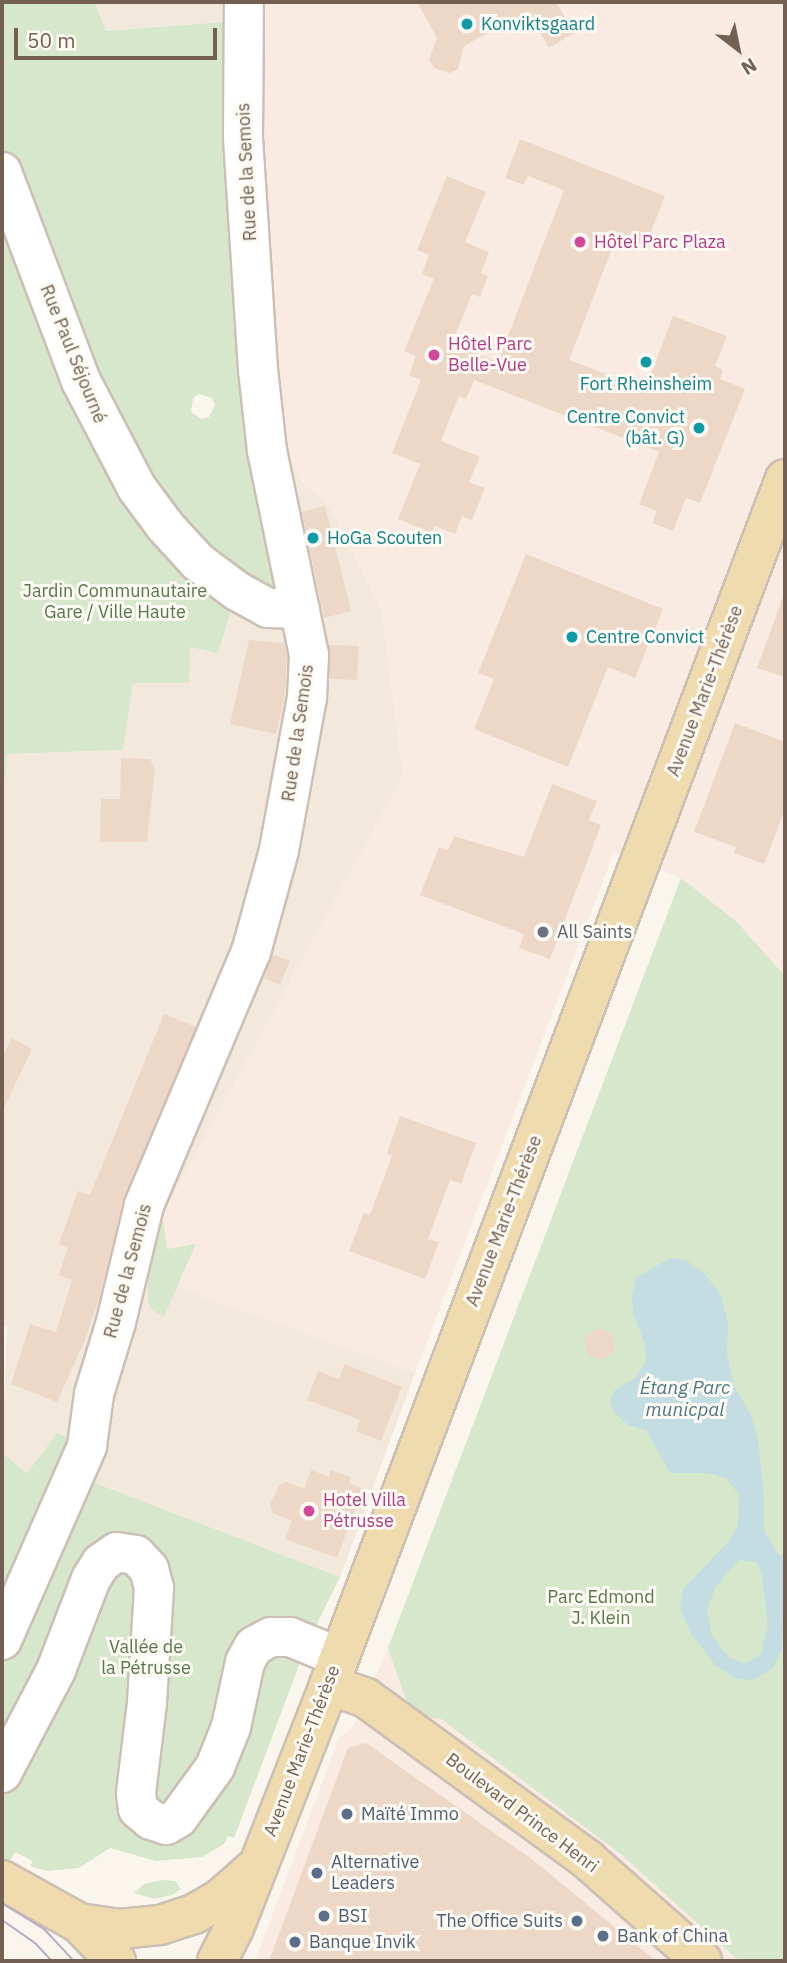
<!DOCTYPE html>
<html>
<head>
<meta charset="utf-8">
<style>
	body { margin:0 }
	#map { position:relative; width:787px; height:1963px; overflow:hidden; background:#fbf6ed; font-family:"IBM Plex Sans",sans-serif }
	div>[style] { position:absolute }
	.residential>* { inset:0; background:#f2e9dc }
	.commercial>* { inset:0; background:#f9eae2 }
	.green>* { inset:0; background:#d6e7cc }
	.water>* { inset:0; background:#c3dde3 }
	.building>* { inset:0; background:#edd8c8 }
	.roads { filter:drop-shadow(2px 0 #ccbfb4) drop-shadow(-2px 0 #ccbfb4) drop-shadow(0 2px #ccbfb4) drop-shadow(0 -2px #ccbfb4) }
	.minor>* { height:38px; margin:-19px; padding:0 19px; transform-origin:19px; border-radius:19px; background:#fff }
	.major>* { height:38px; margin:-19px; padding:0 19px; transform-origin:19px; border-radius:19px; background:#f0dbae }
	.tram>* { height:2px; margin:-1px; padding:0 1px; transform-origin:1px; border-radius:1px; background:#baabc5 }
	.dots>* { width:19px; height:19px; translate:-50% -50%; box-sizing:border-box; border:4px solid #fdfaf3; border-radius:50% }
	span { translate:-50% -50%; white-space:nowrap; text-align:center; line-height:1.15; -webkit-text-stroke:6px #fdfaf3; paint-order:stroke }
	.culture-label { font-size:18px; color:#0d838f }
	.left { translate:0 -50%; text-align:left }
	.right { translate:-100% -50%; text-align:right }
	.street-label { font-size:18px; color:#746052 }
	.hotel-label { font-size:18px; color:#b23c85 }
	.park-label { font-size:18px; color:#56784c }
	.worship-label { font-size:18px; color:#5b616d }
	.service-label { font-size:18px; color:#4e5e75 }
	.water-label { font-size:19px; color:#4e7984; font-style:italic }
	.frame { position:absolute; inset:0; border:4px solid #746052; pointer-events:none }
	.north { position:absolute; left:703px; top:14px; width:70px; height:70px; -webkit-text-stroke:5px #fdfaf3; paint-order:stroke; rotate:148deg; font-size:19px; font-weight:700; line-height:28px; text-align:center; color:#746052 }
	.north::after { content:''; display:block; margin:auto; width:24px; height:32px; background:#746052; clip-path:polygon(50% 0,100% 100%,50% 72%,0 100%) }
	.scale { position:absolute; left:14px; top:28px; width:203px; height:32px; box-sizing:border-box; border:4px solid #746052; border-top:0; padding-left:9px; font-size:21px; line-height:24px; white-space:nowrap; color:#746052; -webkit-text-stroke:5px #fdfaf3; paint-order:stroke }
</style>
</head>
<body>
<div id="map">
	<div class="residential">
		<div style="clip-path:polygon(95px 2px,244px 2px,244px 20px,106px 31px)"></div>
		<div style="clip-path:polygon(280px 447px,300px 480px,330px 507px,382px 612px,403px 776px,162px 1215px,164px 1317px,177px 1287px,415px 1373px,340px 1577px,90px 1481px,57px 1433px,27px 1473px,2px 1453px,7px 1327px,2px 1325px,2px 808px,6px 754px,123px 750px,133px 683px,190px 647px,233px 599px)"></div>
	</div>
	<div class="commercial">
		<div style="clip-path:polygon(260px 2px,785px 2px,785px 976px,736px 921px,681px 878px,614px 852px,415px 1373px,177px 1287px,195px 1245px,167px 1249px,162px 1215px,403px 776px,382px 612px,330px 507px,300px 480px,280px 447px,255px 137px)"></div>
		<div style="clip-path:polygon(388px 1648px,407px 1703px,428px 1718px,441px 1719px,623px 1856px,739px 1961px,255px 1961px,339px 1738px,353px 1727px)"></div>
	</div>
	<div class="green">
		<div style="clip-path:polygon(evenodd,2px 2px,95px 2px,106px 31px,234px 21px,293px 628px,234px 600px,218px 653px,190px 647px,189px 683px,133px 683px,123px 750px,7px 754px,2px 808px,2px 2px,199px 394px,212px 398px,215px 405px,209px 417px,202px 419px,191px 412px,193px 398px,199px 394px)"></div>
		<div style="clip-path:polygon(681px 878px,736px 921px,785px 976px,785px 1961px,739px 1961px,623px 1856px,441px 1719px,428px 1718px,407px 1703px,388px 1648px)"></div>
		<div style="clip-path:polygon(162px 1215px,167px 1249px,196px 1244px,164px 1317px,152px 1310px,148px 1302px,148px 1269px)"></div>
		<div style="clip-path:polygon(57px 1433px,102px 1453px,90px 1481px,340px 1577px,307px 1644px,234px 1838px,228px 1836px,224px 1844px,202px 1857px,156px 1861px,110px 1848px,79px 1868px,46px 1871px,30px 1866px,33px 1861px,15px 1852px,2px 1875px,2px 1453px,27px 1473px)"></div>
		<div style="clip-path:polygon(162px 1880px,175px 1881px,181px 1889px,172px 1895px,154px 1899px,134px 1893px,144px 1884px)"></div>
	</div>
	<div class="water">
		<div style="clip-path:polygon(evenodd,670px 1258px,686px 1260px,705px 1274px,721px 1295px,728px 1323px,727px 1353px,733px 1384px,751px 1415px,758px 1439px,764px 1496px,764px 1531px,777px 1553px,785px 1558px,782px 1649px,773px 1668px,753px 1680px,736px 1679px,715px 1665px,690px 1632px,680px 1607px,684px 1588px,731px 1539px,738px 1525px,739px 1495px,726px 1478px,707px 1473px,670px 1473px,646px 1430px,628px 1425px,614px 1412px,610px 1402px,615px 1390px,636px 1377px,646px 1362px,645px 1344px,633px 1313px,632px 1295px,636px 1278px,670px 1258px,739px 1560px,757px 1562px,762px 1575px,768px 1626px,761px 1654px,744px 1664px,729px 1657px,712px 1636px,707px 1610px,716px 1586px,739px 1560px)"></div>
	</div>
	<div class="building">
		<div style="clip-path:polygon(417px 2px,556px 2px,574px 33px,549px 48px,528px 11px,464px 46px,458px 69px,450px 73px,434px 68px,429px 59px,437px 38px)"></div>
		<div style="clip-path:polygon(520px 139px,665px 196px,645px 247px,617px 236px,569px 360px,645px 389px,673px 316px,727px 336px,715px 366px,723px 370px,720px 379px,745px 389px,700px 503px,686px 498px,673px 531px,652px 523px,657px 511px,639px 504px,659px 452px,474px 380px,466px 399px,459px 396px,441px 441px,480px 457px,469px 482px,485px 488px,472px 520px,462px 516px,455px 534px,435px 526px,432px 533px,398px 519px,420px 464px,392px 453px,421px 380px,409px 375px,416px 356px,404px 351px,434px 279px,422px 274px,429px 255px,417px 250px,447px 176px,486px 192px,465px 242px,489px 252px,481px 273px,488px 276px,480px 297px,472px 294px,452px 343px,498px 362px,564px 190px,528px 176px,524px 185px,505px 178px)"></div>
		<div style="clip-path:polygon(325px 506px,351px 611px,324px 618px,302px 512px)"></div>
		<div style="clip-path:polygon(526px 554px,663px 609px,635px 678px,608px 667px,568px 767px,474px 729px,494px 679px,478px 673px)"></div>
		<div style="clip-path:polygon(783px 597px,785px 598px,785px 677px,757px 668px)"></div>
		<div style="clip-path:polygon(249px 640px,284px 643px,287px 657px,285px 694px,276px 734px,230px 724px)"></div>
		<div style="clip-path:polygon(329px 645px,359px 646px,357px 680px,330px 679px)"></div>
		<div style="clip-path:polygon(735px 723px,785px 742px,785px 809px,764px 864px,734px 853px,736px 847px,694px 832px)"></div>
		<div style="clip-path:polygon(121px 758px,150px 759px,155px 769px,147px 842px,100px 842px,101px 799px,120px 799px)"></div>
		<div style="clip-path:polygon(552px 784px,597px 801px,589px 820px,601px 825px,550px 959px,519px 948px,524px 934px,420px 895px,439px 847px,448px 850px,454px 836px,524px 857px)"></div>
		<div style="clip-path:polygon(273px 954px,290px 961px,280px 985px,264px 978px)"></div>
		<div style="clip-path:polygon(164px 1014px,196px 1027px,124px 1196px,100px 1295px,85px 1340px,57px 1402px,11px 1384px,30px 1324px,56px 1332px,72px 1280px,59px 1275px,68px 1247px,59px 1244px,67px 1221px,78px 1191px,90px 1195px)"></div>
		<div style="clip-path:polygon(12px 1038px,32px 1049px,2px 1112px,2px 1057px)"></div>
		<div style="clip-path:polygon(400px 1116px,476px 1143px,461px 1184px,450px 1180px,428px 1239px,439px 1242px,425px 1279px,349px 1251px,364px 1213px,370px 1215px,392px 1156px,387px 1153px)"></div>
		<div style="clip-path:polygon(597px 1328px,612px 1334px,615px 1350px,603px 1360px,588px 1355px,584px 1339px)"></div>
		<div style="clip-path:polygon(345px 1364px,402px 1387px,381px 1441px,356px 1431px,360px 1420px,307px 1400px,318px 1371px,339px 1379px)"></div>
		<div style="clip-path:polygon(311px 1470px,329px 1477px,331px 1470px,351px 1477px,349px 1483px,363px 1489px,337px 1558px,285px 1539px,292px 1521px,273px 1513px,270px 1505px,279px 1485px,286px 1482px,304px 1489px)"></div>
		<div style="clip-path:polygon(366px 1743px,533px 1860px,656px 1961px,269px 1961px,348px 1748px)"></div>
	</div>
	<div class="roads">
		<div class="minor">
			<div style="left:2px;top:172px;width:223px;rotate:69.3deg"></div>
			<div style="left:81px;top:381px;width:121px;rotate:62.4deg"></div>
			<div style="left:137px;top:488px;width:47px;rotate:53.6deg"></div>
			<div style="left:165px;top:526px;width:49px;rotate:47.5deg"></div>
			<div style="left:198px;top:562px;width:49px;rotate:36.6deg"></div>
			<div style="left:237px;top:591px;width:35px;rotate:29deg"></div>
			<div style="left:268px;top:608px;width:32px;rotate:2deg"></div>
			<div style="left:2px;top:1640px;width:212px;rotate:-66.3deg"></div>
			<div style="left:87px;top:1446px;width:52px;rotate:-82.3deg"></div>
			<div style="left:94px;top:1394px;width:75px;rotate:-73deg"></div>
			<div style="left:116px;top:1322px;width:120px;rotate:-76.5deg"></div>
			<div style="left:144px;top:1205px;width:275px;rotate:-67.1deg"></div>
			<div style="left:251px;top:952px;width:106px;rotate:-74.6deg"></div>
			<div style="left:279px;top:850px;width:155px;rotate:-79.6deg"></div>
			<div style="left:307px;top:698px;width:43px;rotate:-87.3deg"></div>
			<div style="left:309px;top:655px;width:208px;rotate:-101.6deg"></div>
			<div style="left:267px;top:451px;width:81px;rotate:-96.3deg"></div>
			<div style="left:258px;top:370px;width:234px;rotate:-93.7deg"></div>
			<div style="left:243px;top:136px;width:134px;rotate:-89.6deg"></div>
			<div style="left:2px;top:1773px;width:116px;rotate:-62.3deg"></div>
			<div style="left:56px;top:1670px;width:97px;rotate:-69deg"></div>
			<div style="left:91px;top:1579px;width:19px;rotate:-58deg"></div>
			<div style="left:101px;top:1563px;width:19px;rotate:-35deg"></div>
			<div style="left:117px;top:1552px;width:19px;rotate:9deg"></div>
			<div style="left:136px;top:1555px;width:19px;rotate:47deg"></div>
			<div style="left:149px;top:1569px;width:20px;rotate:75deg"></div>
			<div style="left:154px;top:1588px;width:115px;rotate:93.5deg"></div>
			<div style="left:147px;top:1703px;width:91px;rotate:97deg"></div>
			<div style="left:136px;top:1793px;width:16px;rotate:83deg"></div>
			<div style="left:138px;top:1809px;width:17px;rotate:40deg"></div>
			<div style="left:151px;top:1820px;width:16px;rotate:18deg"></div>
			<div style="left:166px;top:1825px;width:14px;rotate:-30deg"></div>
			<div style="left:178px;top:1818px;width:63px;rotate:-54deg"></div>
			<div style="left:215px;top:1767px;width:43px;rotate:-68.2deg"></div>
			<div style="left:231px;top:1727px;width:66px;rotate:-77.8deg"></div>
			<div style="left:245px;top:1662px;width:18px;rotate:-61deg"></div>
			<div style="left:254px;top:1646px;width:19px;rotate:-28deg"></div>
			<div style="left:271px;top:1637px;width:19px"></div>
			<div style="left:290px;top:1637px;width:53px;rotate:22.2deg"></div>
		</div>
		<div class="major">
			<div style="left:329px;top:1685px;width:39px;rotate:19deg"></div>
			<div style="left:366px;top:1698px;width:275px;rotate:36.1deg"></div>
			<div style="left:588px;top:1860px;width:152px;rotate:41.5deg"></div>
			<div style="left:2px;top:1880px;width:88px;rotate:29.2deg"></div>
			<div style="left:79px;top:1923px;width:53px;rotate:45.8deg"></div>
			<div style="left:79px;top:1923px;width:40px;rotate:8.5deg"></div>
			<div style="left:119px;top:1929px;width:41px;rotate:-5.6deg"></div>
			<div style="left:160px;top:1925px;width:36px;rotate:-18deg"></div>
			<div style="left:194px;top:1914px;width:30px;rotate:-30deg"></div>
			<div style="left:220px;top:1899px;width:45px;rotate:-41.4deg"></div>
			<div style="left:217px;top:1961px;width:37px;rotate:-63deg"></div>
			<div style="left:234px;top:1928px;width:261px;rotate:-68.6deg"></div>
			<div style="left:329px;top:1685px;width:1289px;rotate:-69.29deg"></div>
		</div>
	</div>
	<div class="tram">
		<div style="left:2px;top:1903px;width:49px;rotate:31.8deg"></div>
		<div style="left:44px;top:1929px;width:44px;rotate:46.8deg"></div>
		<div style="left:2px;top:1920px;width:40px;rotate:34.9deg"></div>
		<div style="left:35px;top:1943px;width:25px;rotate:47deg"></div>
	</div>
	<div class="dots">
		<div style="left:467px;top:24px;background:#0f9aa8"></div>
		<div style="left:580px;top:242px;background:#d1479c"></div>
		<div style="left:434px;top:355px;background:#d1479c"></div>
		<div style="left:646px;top:362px;background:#0f9aa8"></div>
		<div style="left:699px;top:428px;background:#0f9aa8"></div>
		<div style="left:313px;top:538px;background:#0f9aa8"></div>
		<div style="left:572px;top:637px;background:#0f9aa8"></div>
		<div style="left:543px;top:932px;background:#6b7280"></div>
		<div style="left:309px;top:1511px;background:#d1479c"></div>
		<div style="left:347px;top:1814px;background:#5c6f8a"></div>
		<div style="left:317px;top:1873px;background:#5c6f8a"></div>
		<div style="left:324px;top:1916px;background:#5c6f8a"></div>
		<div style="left:577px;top:1921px;background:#5c6f8a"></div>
		<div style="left:603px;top:1936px;background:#5c6f8a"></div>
		<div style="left:295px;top:1942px;background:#5c6f8a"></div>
	</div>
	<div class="culture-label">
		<span class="left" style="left:481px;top:24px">Konviktsgaard</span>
		<span style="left:646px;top:384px">Fort Rheinsheim</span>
		<span class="right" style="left:685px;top:428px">Centre Convict<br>(bât. G)</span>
		<span class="left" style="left:327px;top:538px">HoGa Scouten</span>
		<span class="left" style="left:586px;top:637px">Centre Convict</span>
	</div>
	<div class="street-label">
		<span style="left:247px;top:172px;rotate:-93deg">Rue de la Semois</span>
		<span style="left:73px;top:354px;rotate:68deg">Rue Paul Séjourné</span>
		<span style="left:705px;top:691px;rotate:-69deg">Avenue Marie-Thérèse</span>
		<span style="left:298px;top:733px;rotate:-82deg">Rue de la Semois</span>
		<span style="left:504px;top:1221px;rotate:-69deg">Avenue Marie-Thérèse</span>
		<span style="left:128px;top:1271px;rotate:-75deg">Rue de la Semois</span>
		<span style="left:302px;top:1751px;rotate:-69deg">Avenue Marie-Thérèse</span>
		<span style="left:522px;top:1813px;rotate:37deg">Boulevard Prince Henri</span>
	</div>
	<div class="hotel-label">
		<span class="left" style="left:594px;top:242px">Hôtel Parc Plaza</span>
		<span class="left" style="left:448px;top:355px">Hôtel Parc<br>Belle-Vue</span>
		<span class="left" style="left:323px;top:1511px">Hotel Villa<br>Pétrusse</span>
	</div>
	<div class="park-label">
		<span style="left:115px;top:602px">Jardin Communautaire<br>Gare / Ville Haute</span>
		<span style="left:601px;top:1608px">Parc Edmond<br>J. Klein</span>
		<span style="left:146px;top:1658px">Vallée de<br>la Pétrusse</span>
	</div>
	<div class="worship-label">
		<span class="left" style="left:557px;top:932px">All Saints</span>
	</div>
	<div class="service-label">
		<span class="left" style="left:361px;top:1814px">Maïté Immo</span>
		<span class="left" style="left:331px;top:1873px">Alternative<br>Leaders</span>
		<span class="left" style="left:338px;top:1916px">BSI</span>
		<span class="right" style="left:563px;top:1921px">The Office Suits</span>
		<span class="left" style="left:617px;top:1936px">Bank of China</span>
		<span class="left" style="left:309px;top:1942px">Banque Invik</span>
	</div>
	<div class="water-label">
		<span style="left:685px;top:1399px">Étang Parc<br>municpal</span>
	</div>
	<div class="frame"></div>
	<div class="north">N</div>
	<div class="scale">50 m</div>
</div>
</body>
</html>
